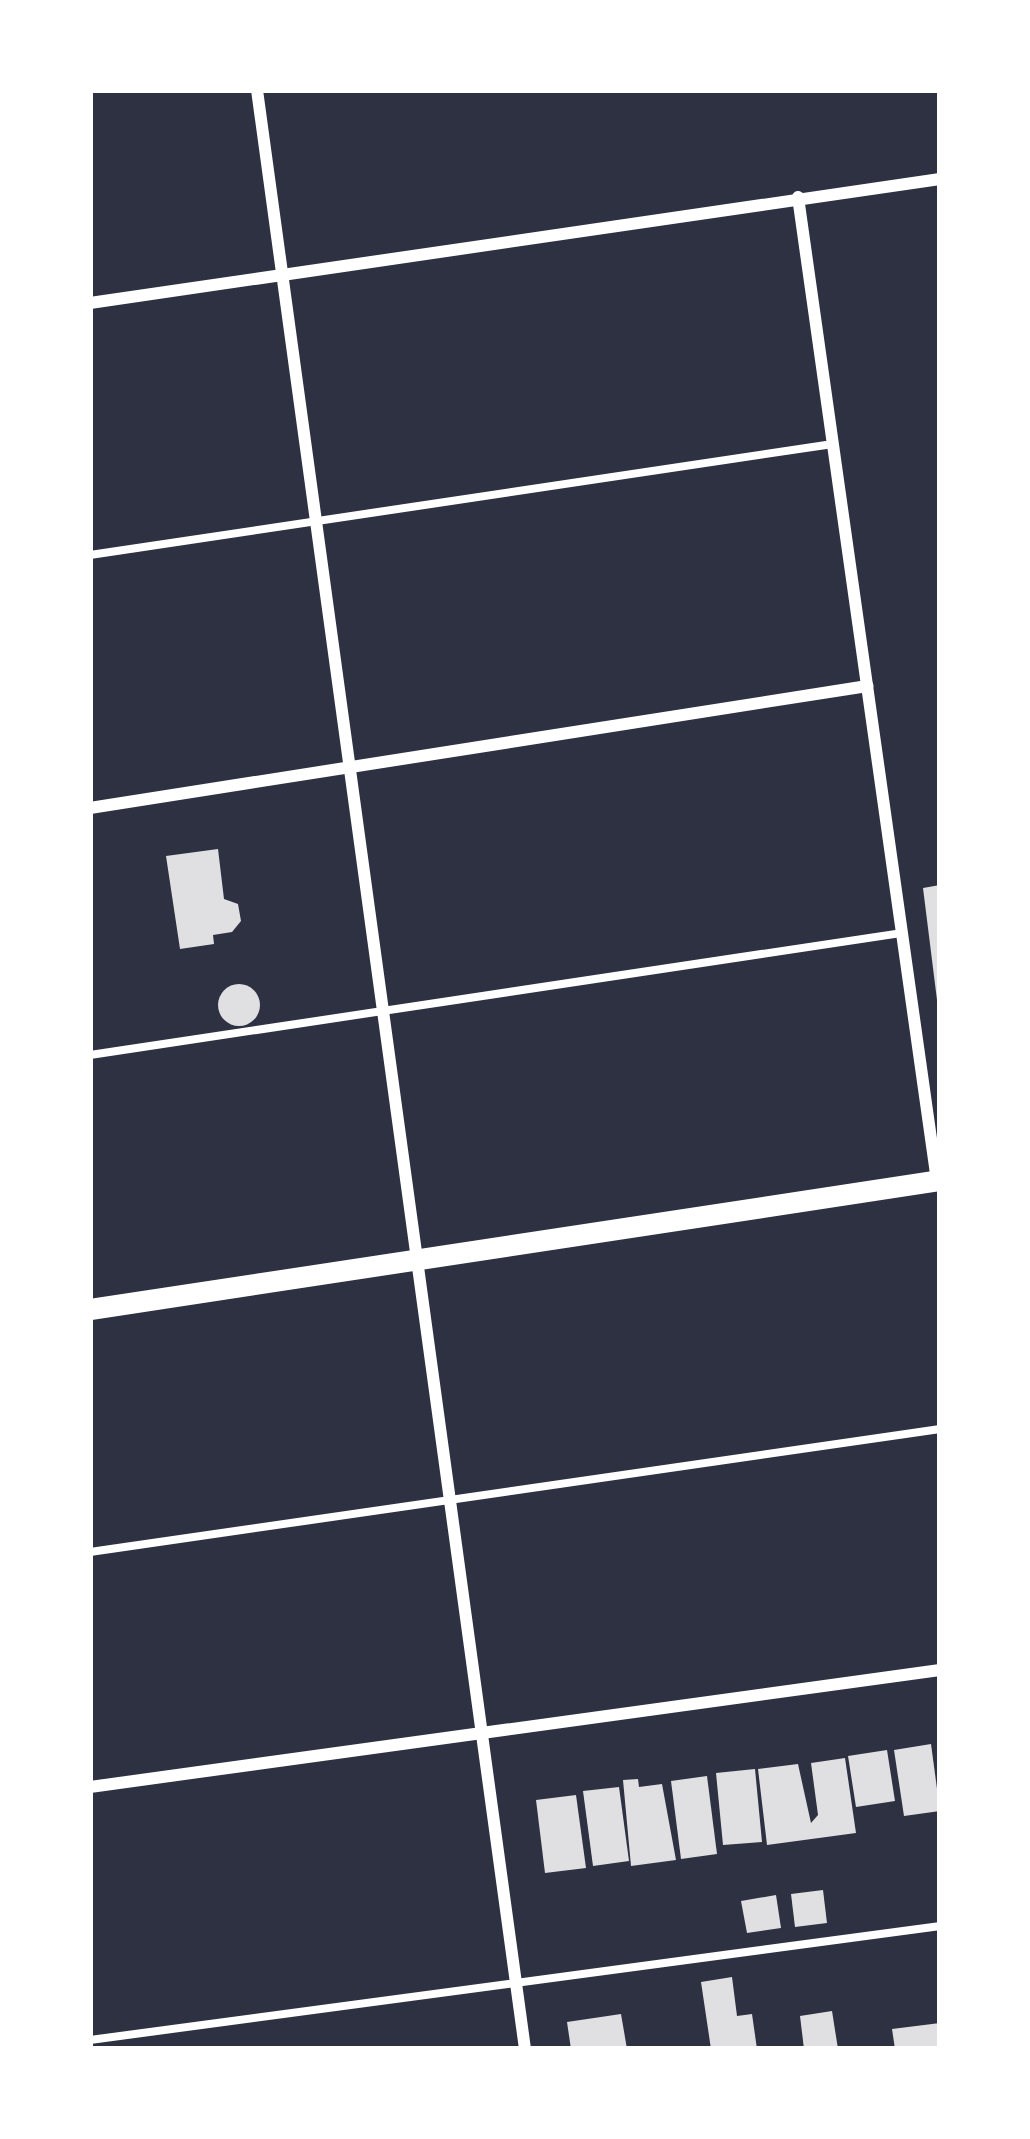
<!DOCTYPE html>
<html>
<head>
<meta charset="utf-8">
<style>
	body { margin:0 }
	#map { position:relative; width:1030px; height:2139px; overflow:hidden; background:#2d3142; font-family:"Roboto Condensed",sans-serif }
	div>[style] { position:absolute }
	.building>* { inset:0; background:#e0e0e3 }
	.round { border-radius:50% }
	.service>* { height:8px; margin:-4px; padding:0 4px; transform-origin:4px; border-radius:4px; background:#fff }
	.minor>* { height:12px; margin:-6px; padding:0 6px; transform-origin:6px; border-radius:6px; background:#fff }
	.secondary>* { height:21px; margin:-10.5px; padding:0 10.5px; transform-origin:10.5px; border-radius:10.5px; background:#fff }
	span { translate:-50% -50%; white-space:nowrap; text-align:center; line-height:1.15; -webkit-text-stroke:12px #fff; paint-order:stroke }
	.frame { position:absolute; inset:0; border:93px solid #fff; pointer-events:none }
</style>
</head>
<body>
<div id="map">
	<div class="building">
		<div style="clip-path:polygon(218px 849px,224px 899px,238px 904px,241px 921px,232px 932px,213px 935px,214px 944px,180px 949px,166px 856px)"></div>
		<div style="clip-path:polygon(940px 885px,940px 999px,937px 1000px,923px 888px)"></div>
		<div class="round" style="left:218px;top:984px;width:42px;height:42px"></div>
		<div style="clip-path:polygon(931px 1744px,940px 1811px,904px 1816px,894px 1750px)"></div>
		<div style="clip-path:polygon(887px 1750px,895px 1801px,856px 1807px,848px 1756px)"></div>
		<div style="clip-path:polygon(845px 1758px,856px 1833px,767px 1845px,758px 1769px,798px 1764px,811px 1823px,818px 1815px,811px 1763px)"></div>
		<div style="clip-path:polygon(755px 1769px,762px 1842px,723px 1845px,716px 1773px)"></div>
		<div style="clip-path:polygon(707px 1776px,717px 1854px,681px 1859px,671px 1781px)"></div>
		<div style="clip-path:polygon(638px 1779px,639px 1787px,662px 1784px,676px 1860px,631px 1866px,623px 1780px)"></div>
		<div style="clip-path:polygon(619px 1787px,629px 1861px,593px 1866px,583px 1791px)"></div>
		<div style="clip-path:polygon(576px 1795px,586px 1868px,545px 1873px,536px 1800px)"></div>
		<div style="clip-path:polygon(823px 1890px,827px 1923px,795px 1927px,791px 1894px)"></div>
		<div style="clip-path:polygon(776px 1895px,781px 1928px,747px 1933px,741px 1901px)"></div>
		<div style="clip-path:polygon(732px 1977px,737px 2016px,752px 2014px,757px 2049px,711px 2049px,701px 1982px)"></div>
		<div style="clip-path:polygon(832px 2011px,838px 2049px,804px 2049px,800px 2016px)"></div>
		<div style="clip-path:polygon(621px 2014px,627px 2049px,571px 2049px,567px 2022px)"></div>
		<div style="clip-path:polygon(940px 2023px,940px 2049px,895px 2049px,892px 2029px)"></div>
	</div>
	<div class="service">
		<div style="left:90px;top:555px;width:751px;rotate:-8.5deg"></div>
		<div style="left:90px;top:1055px;width:820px;rotate:-8.55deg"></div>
		<div style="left:90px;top:1552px;width:859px;rotate:-8.23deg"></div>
		<div style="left:90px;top:2040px;width:858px;rotate:-7.64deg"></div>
	</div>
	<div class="minor">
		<div style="left:257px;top:90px;width:1977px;rotate:82.21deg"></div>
		<div style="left:798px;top:197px;width:994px;rotate:81.96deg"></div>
		<div style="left:90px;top:303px;width:859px;rotate:-8.3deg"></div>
		<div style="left:90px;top:808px;width:787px;rotate:-8.92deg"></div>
		<div style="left:90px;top:1787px;width:858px;rotate:-7.84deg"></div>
	</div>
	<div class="secondary">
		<div style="left:90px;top:1309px;width:860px;rotate:-8.63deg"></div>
	</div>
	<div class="frame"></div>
</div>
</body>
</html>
